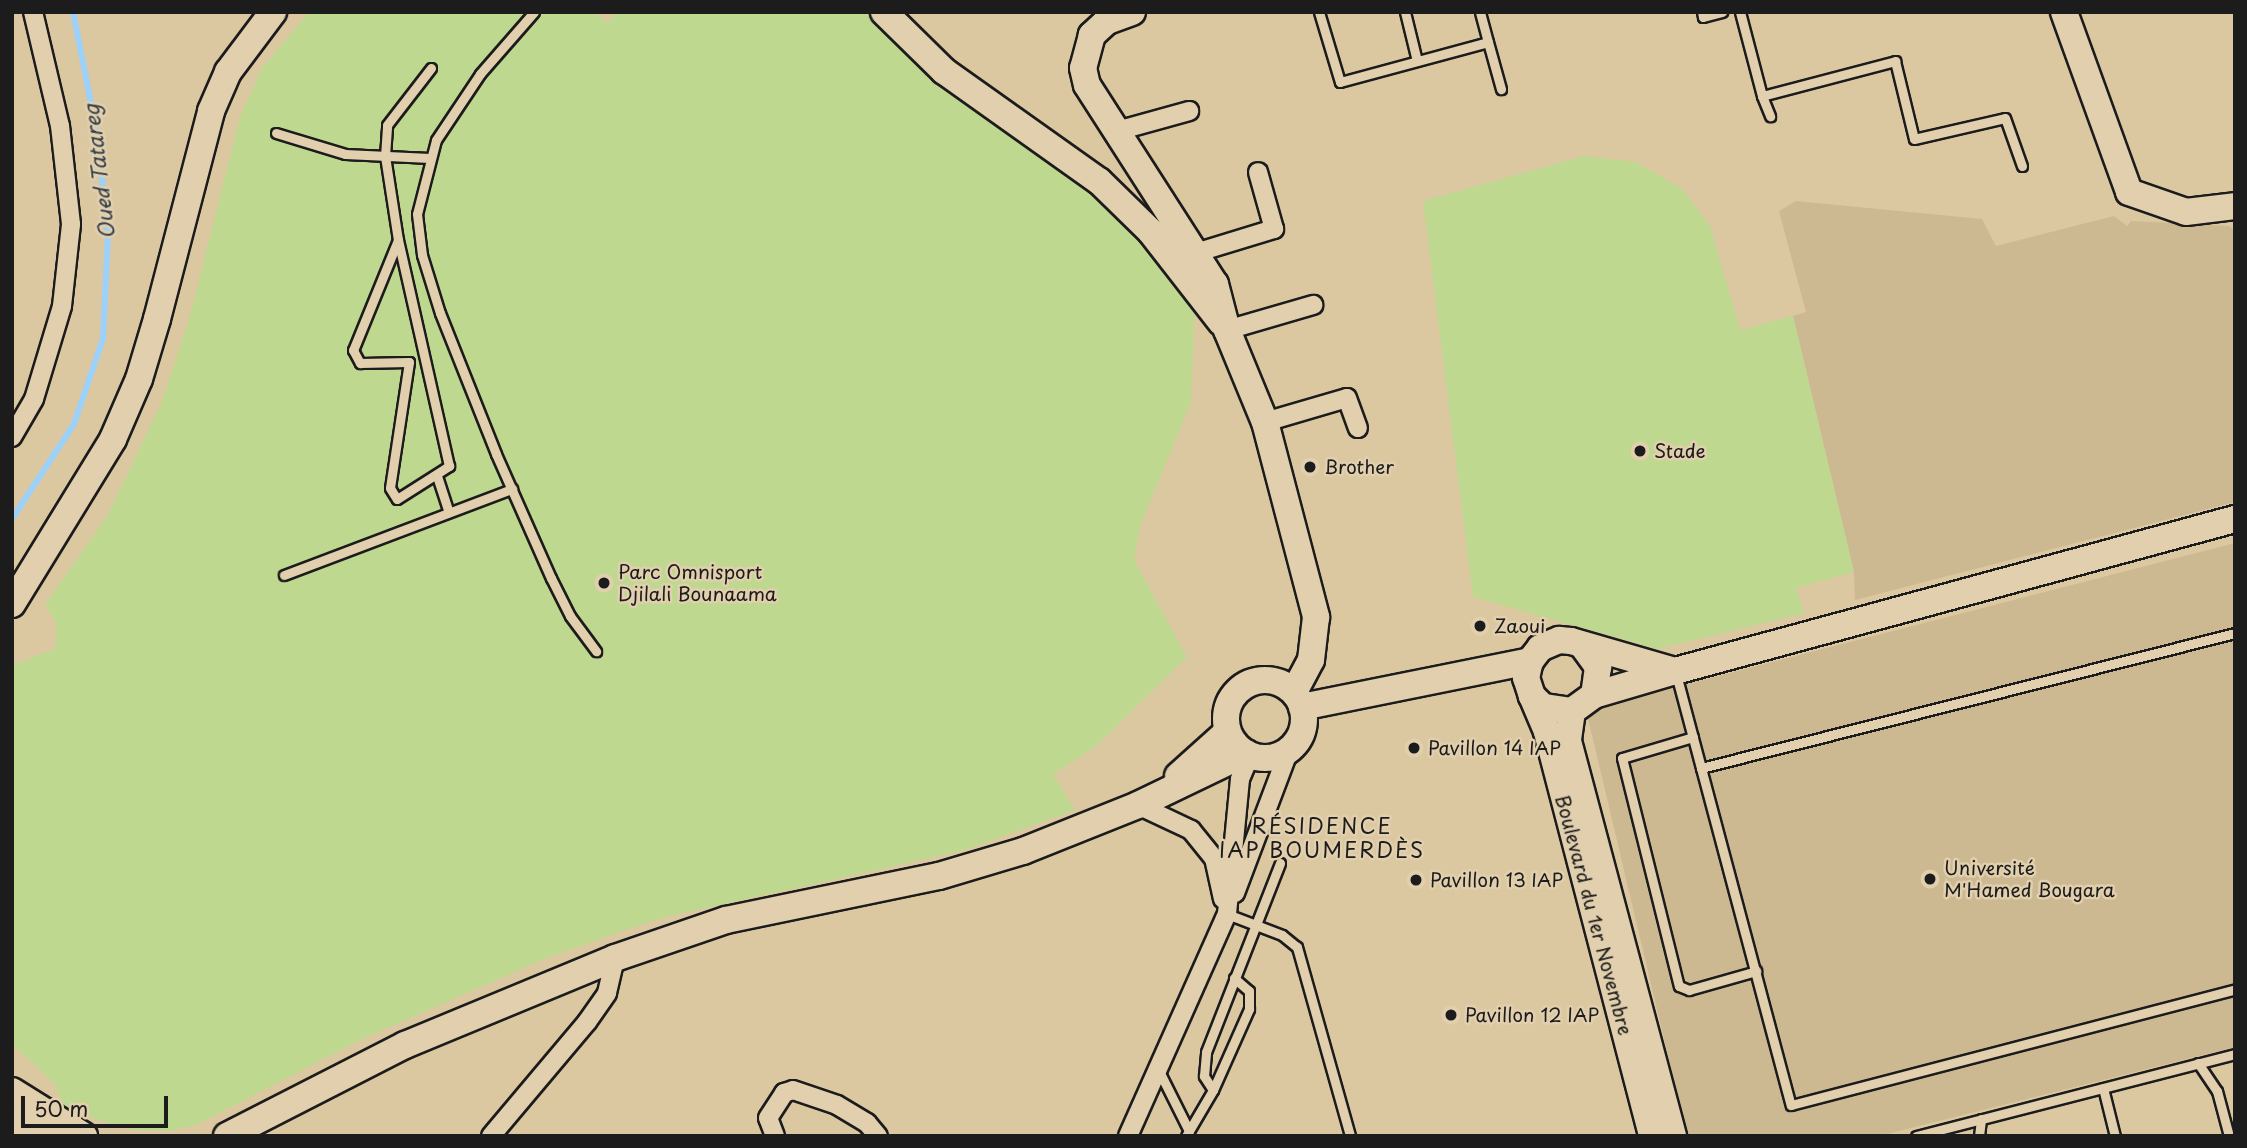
<!DOCTYPE html>
<html>
<head>
<meta charset="utf-8">
<style>
	body { margin:0 }
	#map { position:relative; width:2247px; height:1148px; overflow:hidden; background:#dbc8a1; font-family:"Playpen Sans",sans-serif }
	div>[style] { position:absolute }
	.built>* { inset:0; background:#ccb992 }
	.green>* { inset:0; background:#bfd88f }
	.stream>* { height:6px; margin:-3px; padding:0 3px; transform-origin:3px; border-radius:3px; background:#9cd1fa }
	.roads { filter:drop-shadow(2px 0 #1c1c1c) drop-shadow(-2px 0 #1c1c1c) drop-shadow(0 2px #1c1c1c) drop-shadow(0 -2px #1c1c1c) }
	.lane>* { height:9px; margin:-4.5px; padding:0 4.5px; transform-origin:4.5px; border-radius:4.5px; background:#e1cfad }
	.street>* { height:18px; margin:-9px; padding:0 9px; transform-origin:9px; border-radius:9px; background:#e1cfad }
	.secondary>* { height:26px; margin:-13px; padding:0 13px; transform-origin:13px; border-radius:13px; background:#e1cfad }
	.secondary>.ring { margin:-13px; padding:0; box-sizing:content-box; background:none; border:26px solid #e1cfad; border-radius:50% }
	.dots>* { width:19px; height:19px; translate:-50% -50%; box-sizing:border-box; border:4px solid #e1cfad; border-radius:50% }
	span { translate:-50% -50%; white-space:nowrap; text-align:center; line-height:1.15; -webkit-text-stroke:5px #e1cfad; paint-order:stroke }
	.poi-label { font-size:19px; color:#1c1c1c }
	.left { translate:0 -50%; text-align:left }
	.street-label { font-size:19px; color:#1c1c1c }
	.water-label { font-size:21px; color:#364048; font-style:italic }
	.neighbourhood-label { font-size:21px; color:#1c1c1c; letter-spacing:2px }
	.frame { position:absolute; inset:0; border:14px solid #1c1c1c; pointer-events:none }
	.scale { position:absolute; left:21px; top:1096px; width:147px; height:32px; box-sizing:border-box; border:4px solid #1c1c1c; border-top:0; padding-left:9px; font-size:21px; line-height:24px; white-space:nowrap; color:#1c1c1c; -webkit-text-stroke:5px #e1cfad; paint-order:stroke }
</style>
</head>
<body>
<div id="map">
	<div class="built">
		<div style="clip-path:polygon(1796px 201px,1982px 219px,1996px 246px,2114px 216px,2127px 226px,2131px 221px,2230px 226px,2235px 232px,2235px 502px,1855px 600px,1854px 572px,1793px 316px,1806px 312px,1779px 211px)"></div>
		<div style="clip-path:polygon(2235px 543px,2235px 1047px,1879px 1136px,1687px 1136px,1586px 710px)"></div>
	</div>
	<div class="green">
		<div style="clip-path:polygon(309px 12px,595px 12px,608px 23px,615px 12px,884px 12px,1106px 206px,1195px 301px,1191px 402px,1140px 526px,1134px 560px,1187px 657px,1096px 746px,1053px 774px,1075px 810px,965px 850px,657px 919px,549px 957px,362px 1039px,196px 1125px,169px 1131px,133px 1130px,65px 1110px,55px 1084px,12px 1044px,12px 665px,55px 649px,56px 622px,45px 605px,107px 516px,161px 404px,189px 319px,240px 117px,262px 68px)"></div>
		<div style="clip-path:polygon(1584px 156px,1636px 162px,1681px 188px,1710px 226px,1740px 330px,1793px 316px,1854px 572px,1796px 588px,1804px 613px,1657px 649px,1473px 597px,1423px 201px)"></div>
	</div>
	<div class="stream">
		<div style="left:12px;top:519px;width:113px;rotate:-56.9deg"></div>
		<div style="left:74px;top:424px;width:90px;rotate:-71.2deg"></div>
		<div style="left:103px;top:339px;width:105px;rotate:-87.3deg"></div>
		<div style="left:108px;top:234px;width:101px;rotate:-96.3deg"></div>
		<div style="left:97px;top:134px;width:124px;rotate:-101.1deg"></div>
	</div>
	<div class="roads">
		<div class="lane">
			<div style="left:534px;top:12px;width:82px;rotate:131.1deg"></div>
			<div style="left:480px;top:74px;width:79px;rotate:123.7deg"></div>
			<div style="left:436px;top:140px;width:76px;rotate:104.4deg"></div>
			<div style="left:417px;top:214px;width:41px;rotate:83deg"></div>
			<div style="left:422px;top:255px;width:61px;rotate:72.8deg"></div>
			<div style="left:440px;top:313px;width:152px;rotate:68.3deg"></div>
			<div style="left:496px;top:454px;width:136px;rotate:66.1deg"></div>
			<div style="left:551px;top:578px;width:42px;rotate:63.4deg"></div>
			<div style="left:570px;top:616px;width:44px;rotate:53.4deg"></div>
			<div style="left:1319px;top:12px;width:73px;rotate:73.3deg"></div>
			<div style="left:1340px;top:82px;width:153px;rotate:-15.1deg"></div>
			<div style="left:1488px;top:42px;width:31px;rotate:-105deg"></div>
			<div style="left:1405px;top:12px;width:50px;rotate:76.2deg"></div>
			<div style="left:1702px;top:12px;width:5px;rotate:79deg"></div>
			<div style="left:1703px;top:17px;width:20px;rotate:-15deg"></div>
			<div style="left:1740px;top:12px;width:87px;rotate:75.3deg"></div>
			<div style="left:1762px;top:96px;width:138px;rotate:-14.7deg"></div>
			<div style="left:1895px;top:61px;width:80px;rotate:76.3deg"></div>
			<div style="left:1914px;top:139px;width:93px;rotate:-13deg"></div>
			<div style="left:2005px;top:118px;width:51px;rotate:70.5deg"></div>
			<div style="left:1488px;top:42px;width:49px;rotate:74.5deg"></div>
			<div style="left:1762px;top:96px;width:22px;rotate:68deg"></div>
			<div style="left:276px;top:133px;width:72px;rotate:16.9deg"></div>
			<div style="left:345px;top:154px;width:85px;rotate:2.7deg"></div>
			<div style="left:398px;top:240px;width:119px;rotate:112.2deg"></div>
			<div style="left:353px;top:350px;width:15px;rotate:62deg"></div>
			<div style="left:360px;top:363px;width:49px;rotate:-1.2deg"></div>
			<div style="left:409px;top:362px;width:127px;rotate:98.6deg"></div>
			<div style="left:390px;top:488px;width:13px;rotate:58deg"></div>
			<div style="left:397px;top:499px;width:62px;rotate:-32.4deg"></div>
			<div style="left:449px;top:466px;width:232px;rotate:-102.7deg"></div>
			<div style="left:398px;top:240px;width:85px;rotate:-98.8deg"></div>
			<div style="left:385px;top:156px;width:31px;rotate:-86deg"></div>
			<div style="left:387px;top:125px;width:72px;rotate:-52.3deg"></div>
			<div style="left:437px;top:476px;width:38px;rotate:72deg"></div>
			<div style="left:284px;top:575px;width:244px;rotate:-20.7deg"></div>
			<div style="left:1676px;top:674px;width:446px;rotate:75.1deg"></div>
			<div style="left:1791px;top:1105px;width:459px;rotate:-14.6deg"></div>
			<div style="left:1693px;top:737px;width:74px;rotate:163.5deg"></div>
			<div style="left:1622px;top:758px;width:235px;rotate:76deg"></div>
			<div style="left:1679px;top:986px;width:11px;rotate:22deg"></div>
			<div style="left:1689px;top:990px;width:70px;rotate:-15.8deg"></div>
			<div style="left:1701px;top:768px;width:551px;rotate:-14.19deg"></div>
			<div style="left:1227px;top:914px;width:59px;rotate:20.9deg"></div>
			<div style="left:1282px;top:935px;width:19px;rotate:39deg"></div>
			<div style="left:1297px;top:947px;width:196px;rotate:74.3deg"></div>
			<div style="left:2198px;top:1063px;width:34px;rotate:56deg"></div>
			<div style="left:2217px;top:1091px;width:47px;rotate:75.1deg"></div>
			<div style="left:1159px;top:1071px;width:67px;rotate:63.4deg"></div>
			<div style="left:2103px;top:1088px;width:49px;rotate:76deg"></div>
			<div style="left:1213px;top:1090px;width:17px;rotate:-123deg"></div>
			<div style="left:1204px;top:1076px;width:24px;rotate:-85deg"></div>
			<div style="left:1206px;top:1052px;width:203px;rotate:-68.6deg"></div>
			<div style="left:1186px;top:1136px;width:53px;rotate:-59.6deg"></div>
			<div style="left:1213px;top:1090px;width:89px;rotate:-66deg"></div>
			<div style="left:1249px;top:1009px;width:18px;rotate:-90deg"></div>
			<div style="left:1249px;top:991px;width:20px;rotate:-139deg"></div>
			<div style="left:1916px;top:1136px;width:329px;rotate:-14.4deg"></div>
			<div style="left:1979px;top:1136px;width:17px;rotate:-83deg"></div>
		</div>
		<div class="street">
			<div style="left:1117px;top:131px;width:75px;rotate:-15.5deg"></div>
			<div style="left:1192px;top:254px;width:86px;rotate:-17deg"></div>
			<div style="left:1274px;top:229px;width:59px;rotate:-105.7deg"></div>
			<div style="left:1227px;top:330px;width:90px;rotate:-16.2deg"></div>
			<div style="left:1265px;top:422px;width:85px;rotate:-16.3deg"></div>
			<div style="left:1347px;top:398px;width:32px;rotate:70deg"></div>
			<div style="left:12px;top:437px;width:44px;rotate:-59.9deg"></div>
			<div style="left:34px;top:399px;width:97px;rotate:-73.2deg"></div>
			<div style="left:62px;top:306px;width:82px;rotate:-83.7deg"></div>
			<div style="left:71px;top:224px;width:99px;rotate:-96.4deg"></div>
			<div style="left:60px;top:126px;width:117px;rotate:-103.3deg"></div>
			<div style="left:1138px;top:805px;width:59px;rotate:25.3deg"></div>
			<div style="left:1191px;top:830px;width:36px;rotate:51deg"></div>
			<div style="left:1214px;top:858px;width:42px;rotate:77.6deg"></div>
			<div style="left:1235px;top:893px;width:153px;rotate:-69.3deg"></div>
			<div style="left:491px;top:1136px;width:149px;rotate:-49.9deg"></div>
			<div style="left:587px;top:1022px;width:35px;rotate:-55deg"></div>
			<div style="left:607px;top:993px;width:36px;rotate:-77deg"></div>
			<div style="left:775px;top:1136px;width:19px;rotate:-111deg"></div>
			<div style="left:768px;top:1118px;width:30px;rotate:-57deg"></div>
			<div style="left:784px;top:1093px;width:9px;rotate:-18deg"></div>
			<div style="left:793px;top:1090px;width:46px;rotate:18.8deg"></div>
			<div style="left:837px;top:1105px;width:35px;rotate:31deg"></div>
			<div style="left:867px;top:1123px;width:17px;rotate:50deg"></div>
			<div style="left:1128px;top:1136px;width:243px;rotate:-66deg"></div>
			<div style="left:1227px;top:914px;width:136px;rotate:-84.5deg"></div>
			<div style="left:1240px;top:779px;width:25px;rotate:-67deg"></div>
		</div>
		<div class="secondary">
			<div style="left:884px;top:12px;width:84px;rotate:44.5deg"></div>
			<div style="left:944px;top:71px;width:190px;rotate:35.4deg"></div>
			<div style="left:1099px;top:181px;width:73px;rotate:44.4deg"></div>
			<div style="left:1151px;top:232px;width:114px;rotate:52.1deg"></div>
			<div style="left:1132px;top:12px;width:27px;rotate:160deg"></div>
			<div style="left:1107px;top:21px;width:21px;rotate:137deg"></div>
			<div style="left:1092px;top:35px;width:34px;rotate:105deg"></div>
			<div style="left:1083px;top:68px;width:17px;rotate:77deg"></div>
			<div style="left:1087px;top:85px;width:237px;rotate:57.3deg"></div>
			<div style="left:1215px;top:284px;width:48px;rotate:75.4deg"></div>
			<div style="left:1227px;top:330px;width:100px;rotate:67.6deg"></div>
			<div style="left:1265px;top:422px;width:202px;rotate:75.3deg"></div>
			<div style="left:1316px;top:617px;width:43px;rotate:96.6deg"></div>
			<div style="left:1311px;top:660px;width:36px;rotate:118deg"></div>
			<div style="left:2064px;top:12px;width:191px;rotate:70.1deg"></div>
			<div style="left:2129px;top:192px;width:60px;rotate:19.3deg"></div>
			<div style="left:2186px;top:212px;width:49px;rotate:-7deg"></div>
			<div style="left:12px;top:604px;width:193px;rotate:-58.5deg"></div>
			<div style="left:113px;top:439px;width:65px;rotate:-66.6deg"></div>
			<div style="left:139px;top:379px;width:63px;rotate:-73.3deg"></div>
			<div style="left:157px;top:319px;width:215px;rotate:-75.4deg"></div>
			<div style="left:211px;top:111px;width:43px;rotate:-66.4deg"></div>
			<div style="left:228px;top:72px;width:75px;rotate:-53.1deg"></div>
			<div style="left:1583px;top:646px;width:26px;rotate:54deg"></div>
			<div style="left:1598px;top:667px;width:28px;rotate:98deg"></div>
			<div style="left:1594px;top:695px;width:27px;rotate:144deg"></div>
			<div style="left:1572px;top:711px;width:29px;rotate:-172deg"></div>
			<div style="left:1543px;top:707px;width:16px;rotate:-135deg"></div>
			<div style="left:1532px;top:696px;width:19px;rotate:-108deg"></div>
			<div style="left:1526px;top:678px;width:17px;rotate:-77deg"></div>
			<div style="left:1530px;top:661px;width:16px;rotate:-52deg"></div>
			<div style="left:1540px;top:648px;width:21px;rotate:-23deg"></div>
			<div style="left:1559px;top:640px;width:12px;rotate:5deg"></div>
			<div style="left:1571px;top:641px;width:108px;rotate:16.1deg"></div>
			<div style="left:1675px;top:671px;width:84px;rotate:163.5deg"></div>
			<div style="left:1675px;top:671px;width:580px;rotate:-15.19deg"></div>
			<div class="ring" style="left:1226px;top:680px;width:52px;height:52px"></div>
			<div style="left:1532px;top:696px;width:39px;rotate:67deg"></div>
			<div style="left:1547px;top:732px;width:417px;rotate:75.4deg"></div>
			<div style="left:1302px;top:707px;width:233px;rotate:-11.4deg"></div>
			<div style="left:1572px;top:711px;width:30px;rotate:98deg"></div>
			<div style="left:1568px;top:741px;width:409px;rotate:75.1deg"></div>
			<div style="left:1178px;top:776px;width:66px;rotate:-41.9deg"></div>
			<div style="left:12px;top:1091px;width:85px;rotate:32deg"></div>
			<div style="left:12px;top:1120px;width:49px;rotate:19.2deg"></div>
			<div style="left:227px;top:1136px;width:200px;rotate:-27.1deg"></div>
			<div style="left:405px;top:1045px;width:227px;rotate:-22.5deg"></div>
			<div style="left:615px;top:958px;width:117px;rotate:-18.9deg"></div>
			<div style="left:726px;top:920px;width:217px;rotate:-11.7deg"></div>
			<div style="left:939px;top:876px;width:88px;rotate:-16.6deg"></div>
			<div style="left:1023px;top:851px;width:124px;rotate:-21.8deg"></div>
			<div style="left:1138px;top:805px;width:120px;rotate:-25.7deg"></div>
		</div>
	</div>
	<div class="dots">
		<div style="left:1640px;top:451px;background:#1c1c1c"></div>
		<div style="left:1310px;top:467px;background:#1c1c1c"></div>
		<div style="left:604px;top:583px;background:#1c1c1c"></div>
		<div style="left:1480px;top:626px;background:#1c1c1c"></div>
		<div style="left:1414px;top:748px;background:#1c1c1c"></div>
		<div style="left:1930px;top:879px;background:#1c1c1c"></div>
		<div style="left:1416px;top:880px;background:#1c1c1c"></div>
		<div style="left:1451px;top:1015px;background:#1c1c1c"></div>
	</div>
	<div class="poi-label">
		<span class="left" style="left:1654px;top:451px">Stade</span>
		<span class="left" style="left:1324px;top:467px">Brother</span>
		<span class="left" style="left:618px;top:583px">Parc Omnisport<br>Djilali Bounaama</span>
		<span class="left" style="left:1494px;top:626px">Zaoui</span>
		<span class="left" style="left:1428px;top:748px">Pavillon 14 IAP</span>
		<span class="left" style="left:1944px;top:879px">Université<br>M'Hamed Bougara</span>
		<span class="left" style="left:1430px;top:880px">Pavillon 13 IAP</span>
		<span class="left" style="left:1465px;top:1015px">Pavillon 12 IAP</span>
	</div>
	<div class="street-label">
		<span style="left:1594px;top:915px;rotate:75deg">Boulevard du 1er Novembre</span>
	</div>
	<div class="water-label">
		<span style="left:98px;top:172px;rotate:-97deg">Oued Tatareg</span>
	</div>
	<div class="neighbourhood-label">
		<span style="left:1322px;top:837px">RÉSIDENCE<br>IAP BOUMERDÈS</span>
	</div>
	<div class="frame"></div>
	<div class="scale">50 m</div>
</div>
</body>
</html>
